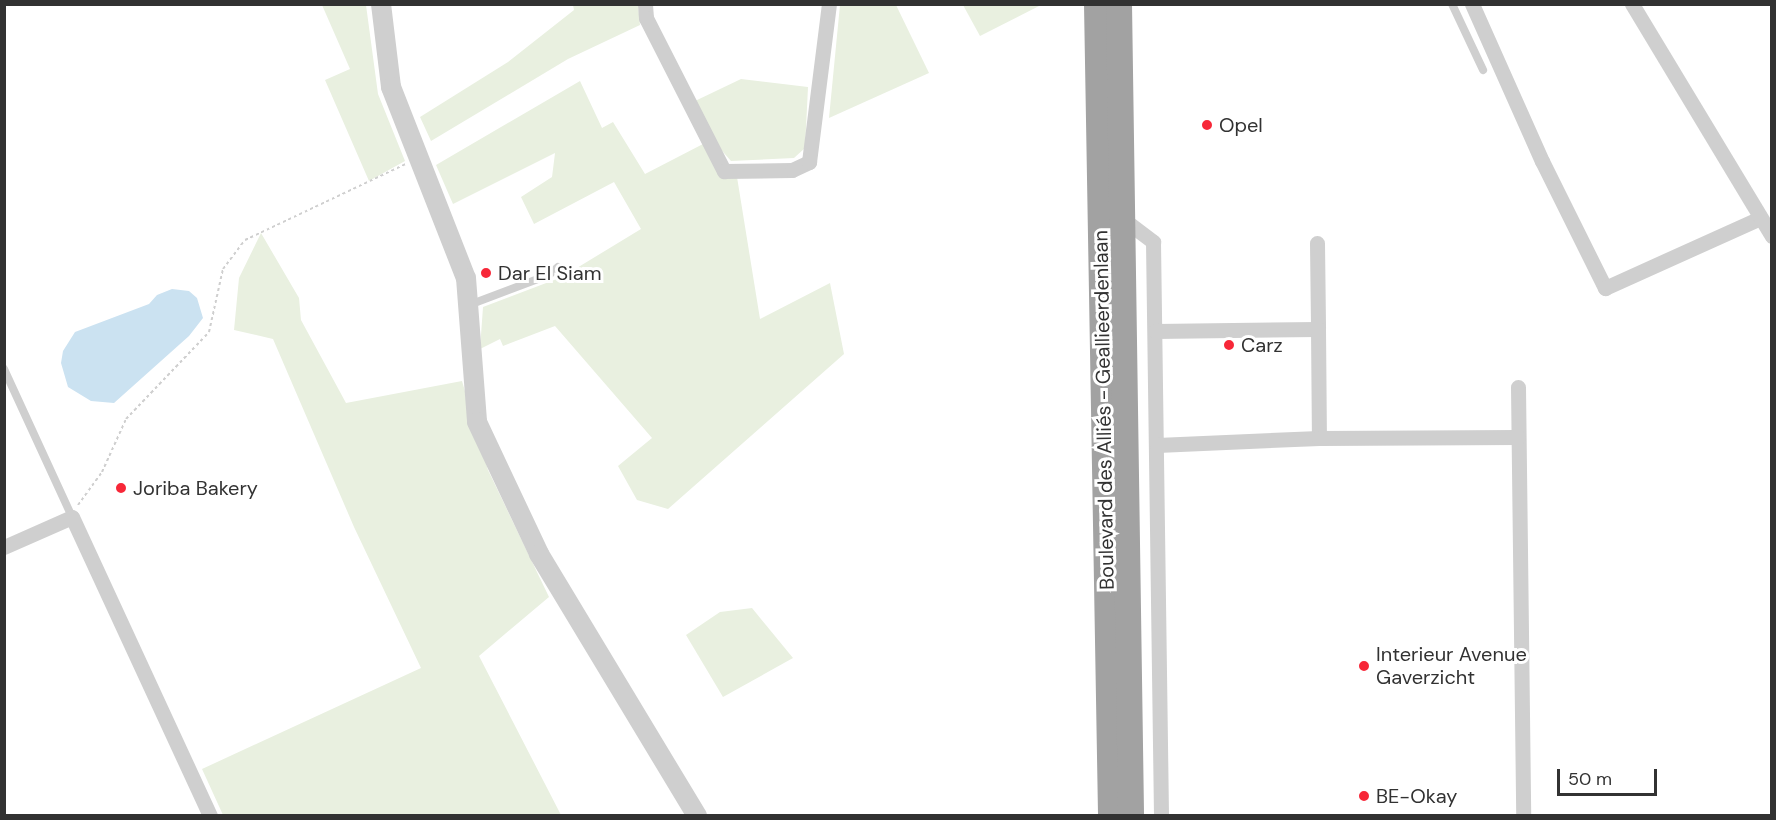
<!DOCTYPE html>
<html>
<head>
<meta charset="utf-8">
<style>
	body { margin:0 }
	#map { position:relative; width:1776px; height:820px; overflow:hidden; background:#fff; font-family:"DM Sans",sans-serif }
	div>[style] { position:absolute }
	.green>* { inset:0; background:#e9f0e0 }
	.water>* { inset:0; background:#cbe2f1 }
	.path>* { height:2px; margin-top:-1px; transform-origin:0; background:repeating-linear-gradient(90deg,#cfcfcf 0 3px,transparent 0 6px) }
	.service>* { height:8px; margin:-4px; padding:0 4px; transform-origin:4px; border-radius:4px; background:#cfcfcf }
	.minor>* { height:15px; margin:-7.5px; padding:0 7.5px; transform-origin:7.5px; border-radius:7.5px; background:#cfcfcf }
	.tertiary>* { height:20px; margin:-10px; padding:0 10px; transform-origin:10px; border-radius:10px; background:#cfcfcf }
	.trunk>* { height:26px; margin:-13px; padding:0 13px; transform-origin:13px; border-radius:13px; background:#a2a2a2 }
	.dots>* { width:16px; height:16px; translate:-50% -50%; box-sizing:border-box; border:3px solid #fff; border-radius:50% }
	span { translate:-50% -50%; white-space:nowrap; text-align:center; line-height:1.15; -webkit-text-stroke:6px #fff; paint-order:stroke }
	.poi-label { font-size:20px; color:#323232 }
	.left { translate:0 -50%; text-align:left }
	.street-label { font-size:20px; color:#323232 }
	.frame { position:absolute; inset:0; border:6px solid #323232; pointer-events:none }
	.scale { position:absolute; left:1557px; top:769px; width:100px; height:27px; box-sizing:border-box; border:3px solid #323232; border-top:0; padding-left:8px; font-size:18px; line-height:21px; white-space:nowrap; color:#323232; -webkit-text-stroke:4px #fff; paint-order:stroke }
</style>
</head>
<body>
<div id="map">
	<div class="green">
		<div style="clip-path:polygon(322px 5px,366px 5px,378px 94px,405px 161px,369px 181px,325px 80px,350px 69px)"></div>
		<div style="clip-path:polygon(573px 5px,638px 5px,640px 25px,568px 59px,431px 141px,420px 117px,508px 62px,574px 10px)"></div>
		<div style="clip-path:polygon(840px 5px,896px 5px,929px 73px,829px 118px)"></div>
		<div style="clip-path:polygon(963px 5px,1041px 5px,980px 36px)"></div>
		<div style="clip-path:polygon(741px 79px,808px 87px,805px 148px,794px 158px,731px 161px,716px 144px,695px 101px)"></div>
		<div style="clip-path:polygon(580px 81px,602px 128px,613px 122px,645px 174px,703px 144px,737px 177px,760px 319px,830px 283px,844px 354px,668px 509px,637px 500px,618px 466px,652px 438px,555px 326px,503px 346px,500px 339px,480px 349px,483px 307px,562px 277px,641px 229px,614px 182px,534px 224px,521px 197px,552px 177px,555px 153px,453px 204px,436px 165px)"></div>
		<div style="clip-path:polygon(261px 233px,299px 298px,301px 320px,346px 403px,462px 381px,488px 470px,549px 597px,479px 656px,561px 815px,223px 815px,202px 769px,421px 668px,354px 527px,273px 339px,234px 330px,239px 278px)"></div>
		<div style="clip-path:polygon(752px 608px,793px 658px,723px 697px,686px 635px,720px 612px)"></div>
	</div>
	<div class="water">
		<div style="clip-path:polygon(172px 289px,189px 291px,197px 298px,203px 318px,189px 336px,114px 403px,91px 401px,68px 387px,61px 363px,63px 351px,75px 332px,149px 304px,157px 295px)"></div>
	</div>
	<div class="path">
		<div style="left:78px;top:505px;width:41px;rotate:-54deg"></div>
		<div style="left:102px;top:472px;width:58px;rotate:-65.6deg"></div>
		<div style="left:126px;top:419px;width:120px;rotate:-46.3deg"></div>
		<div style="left:209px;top:332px;width:65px;rotate:-77.5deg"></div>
		<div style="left:223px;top:269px;width:36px;rotate:-53deg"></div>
		<div style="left:245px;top:240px;width:178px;rotate:-25.3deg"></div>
	</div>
	<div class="service">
		<div style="left:1452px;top:4px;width:73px;rotate:64.8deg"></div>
		<div style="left:469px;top:305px;width:85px;rotate:-20.6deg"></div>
		<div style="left:549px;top:275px;width:12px;rotate:-42deg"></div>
		<div style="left:4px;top:369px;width:163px;rotate:65.3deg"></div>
	</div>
	<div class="minor">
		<div style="left:645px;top:4px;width:14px;rotate:86deg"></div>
		<div style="left:646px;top:18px;width:172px;rotate:63deg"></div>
		<div style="left:724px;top:171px;width:68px;rotate:-0.8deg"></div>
		<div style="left:792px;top:170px;width:19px;rotate:-25deg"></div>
		<div style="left:809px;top:162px;width:159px;rotate:-82.8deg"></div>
		<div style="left:1472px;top:4px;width:172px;rotate:66deg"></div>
		<div style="left:1542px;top:161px;width:142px;rotate:63.6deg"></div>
		<div style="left:1605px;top:288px;width:170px;rotate:-24.3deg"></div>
		<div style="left:1632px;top:4px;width:271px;rotate:58.9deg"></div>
		<div style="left:1123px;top:219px;width:38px;rotate:37deg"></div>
		<div style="left:1153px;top:242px;width:574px;rotate:89.2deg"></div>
		<div style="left:1317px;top:243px;width:86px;rotate:89.3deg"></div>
		<div style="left:1155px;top:331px;width:163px;rotate:-0.7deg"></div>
		<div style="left:1318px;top:329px;width:109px;rotate:89.5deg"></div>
		<div style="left:1518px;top:387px;width:429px;rotate:89.3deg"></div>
		<div style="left:1157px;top:445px;width:162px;rotate:-2.5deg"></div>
		<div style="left:1319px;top:438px;width:199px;rotate:-0.3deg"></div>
		<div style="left:4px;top:547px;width:74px;rotate:-23.8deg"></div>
		<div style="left:72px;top:517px;width:329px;rotate:65.2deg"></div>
	</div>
	<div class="tertiary">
		<div style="left:381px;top:4px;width:84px;rotate:83.1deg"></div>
		<div style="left:391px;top:87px;width:205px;rotate:68.6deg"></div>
		<div style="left:466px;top:278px;width:144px;rotate:85.6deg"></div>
		<div style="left:477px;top:422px;width:146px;rotate:64.8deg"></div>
		<div style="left:539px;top:554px;width:306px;rotate:58.9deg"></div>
	</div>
	<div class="trunk">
		<div style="left:1097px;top:4px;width:812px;rotate:89.01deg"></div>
		<div style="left:1119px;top:4px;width:812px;rotate:89.15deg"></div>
	</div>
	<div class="dots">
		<div style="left:1207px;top:125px;background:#f72738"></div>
		<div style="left:486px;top:273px;background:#f72738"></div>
		<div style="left:1229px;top:345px;background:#f72738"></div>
		<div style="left:121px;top:488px;background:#f72738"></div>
		<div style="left:1364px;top:666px;background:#f72738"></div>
		<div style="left:1364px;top:796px;background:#f72738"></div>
	</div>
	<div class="poi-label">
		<span class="left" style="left:1219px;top:125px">Opel</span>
		<span class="left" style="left:498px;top:273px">Dar El Siam</span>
		<span class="left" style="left:1241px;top:345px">Carz</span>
		<span class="left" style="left:133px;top:488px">Joriba Bakery</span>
		<span class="left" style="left:1376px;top:666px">Interieur Avenue<br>Gaverzicht</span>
		<span class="left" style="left:1376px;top:796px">BE-Okay</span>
	</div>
	<div class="street-label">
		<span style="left:1104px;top:410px;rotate:-91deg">Boulevard des Alliés - Geallieerdenlaan</span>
	</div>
	<div class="frame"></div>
	<div class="scale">50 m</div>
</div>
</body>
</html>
